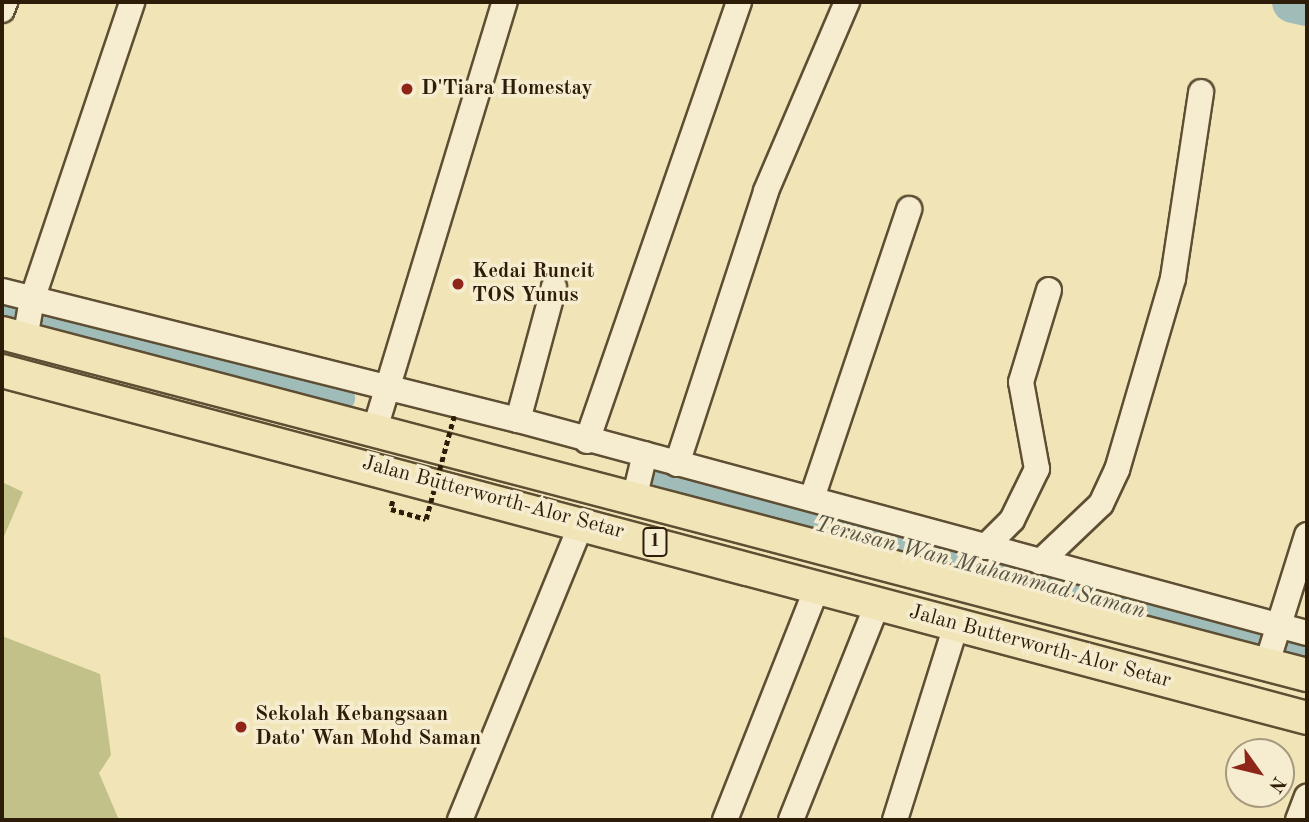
<!DOCTYPE html>
<html>
<head>
<meta charset="utf-8">
<style>
	body { margin:0 }
	#map { position:relative; width:1309px; height:822px; overflow:hidden; background:#f1e4b7; font-family:"Old Standard TT",serif }
	div>[style] { position:absolute }
	.green>* { inset:0; background:#c2c189 }
	.canal>* { height:24px; margin:-12px; padding:0 12px; transform-origin:12px; border-radius:12px; background:#9fbcb9 }
	.river>* { height:42px; margin:-21px; padding:0 21px; transform-origin:21px; border-radius:21px; background:#9fbcb9 }
	.path>* { height:4.5px; margin-top:-2.25px; transform-origin:0; background:repeating-linear-gradient(90deg,#2d1c07 0 5px,transparent 0 8.5px) }
	.roads { filter:drop-shadow(2px 0 #5e4e33) drop-shadow(-2px 0 #5e4e33) drop-shadow(0 2px #5e4e33) drop-shadow(0 -2px #5e4e33) }
	.minor>* { height:24px; margin:-12px; padding:0 12px; transform-origin:12px; border-radius:12px; background:#f6edd0 }
	.major>* { height:32px; margin:-16px; padding:0 16px; transform-origin:16px; border-radius:16px; background:#f1e4b7 }
	.path-bridge>* { height:4.5px; margin-top:-2.25px; transform-origin:0; background:repeating-linear-gradient(90deg,#2d1c07 0 5px,transparent 0 8.5px) }
	.dots>* { width:19px; height:19px; translate:-50% -50%; box-sizing:border-box; border:4px solid #f6edd0; border-radius:50% }
	span { translate:-50% -50%; white-space:nowrap; text-align:center; line-height:1.15; -webkit-text-stroke:7px #f6edd0; paint-order:stroke }
	.shield-label span { padding:2px 5px; background:#f6edd0; border:2px solid; border-radius:5px; -webkit-text-stroke-width:0 }
	.shield-label { font-size:19px; color:#2d1c07; font-weight:700 }
	.poi-label { font-size:21px; color:#2d1c07; font-weight:700 }
	.left { translate:0 -50%; text-align:left }
	.street-label { font-size:21px; color:#2d1c07 }
	.water-label { font-size:23px; color:#555445; font-style:italic }
	.frame { position:absolute; inset:0; border:4px solid #2d1c07; pointer-events:none }
	.north { position:absolute; left:1225px; top:738px; width:70px; height:70px; box-sizing:border-box; background:#f6edd0; border:2px solid #a69980; border-radius:50%; rotate:124deg; font-size:19px; font-weight:700; line-height:28px; text-align:center; color:#2d1c07 }
	.north::after { content:''; display:block; margin:auto; width:24px; height:32px; background:#8f2418; clip-path:polygon(50% 0,100% 100%,50% 72%,0 100%) }
</style>
</head>
<body>
<div id="map">
	<div class="green">
		<div style="clip-path:polygon(2px 482px,23px 492px,2px 541px)"></div>
		<div style="clip-path:polygon(2px 636px,100px 674px,111px 755px,99px 773px,119px 820px,2px 820px)"></div>
	</div>
	<div class="canal">
		<div style="left:2px;top:311px;width:11px;rotate:15deg"></div>
		<div style="left:47px;top:321px;width:306px;rotate:14.6deg"></div>
		<div style="left:653px;top:479px;width:678px;rotate:15.14deg"></div>
	</div>
	<div class="river">
		<div style="left:1293px;top:2px;width:14px;rotate:12deg"></div>
	</div>
	<div class="path">
		<div style="left:393px;top:501px;width:8px;rotate:104deg"></div>
		<div style="left:391px;top:509px;width:36px;rotate:16deg"></div>
	</div>
	<div class="roads">
		<div class="minor">
			<div style="left:2px;top:10px;width:9px;rotate:-69deg"></div>
			<div style="left:2px;top:291px;width:532px;rotate:14.04deg"></div>
			<div style="left:518px;top:420px;width:817px;rotate:15.11deg"></div>
			<div style="left:25px;top:339px;width:40px;rotate:-80deg"></div>
			<div style="left:32px;top:300px;width:314px;rotate:-71.4deg"></div>
			<div style="left:518px;top:420px;width:138px;rotate:-74.9deg"></div>
			<div style="left:374px;top:432px;width:450px;rotate:-73.1deg"></div>
			<div style="left:587px;top:441px;width:465px;rotate:-70.9deg"></div>
			<div style="left:677px;top:464px;width:287px;rotate:-71.9deg"></div>
			<div style="left:766px;top:191px;width:206px;rotate:-66.8deg"></div>
			<div style="left:635px;top:495px;width:42px;rotate:-76.3deg"></div>
			<div style="left:812px;top:498px;width:305px;rotate:-71.4deg"></div>
			<div style="left:985px;top:547px;width:38px;rotate:-45deg"></div>
			<div style="left:1012px;top:520px;width:57px;rotate:-63.9deg"></div>
			<div style="left:1037px;top:469px;width:88px;rotate:-100.4deg"></div>
			<div style="left:1021px;top:382px;width:96px;rotate:-73.1deg"></div>
			<div style="left:1040px;top:562px;width:84px;rotate:-43.6deg"></div>
			<div style="left:1101px;top:504px;width:38px;rotate:-65deg"></div>
			<div style="left:1117px;top:470px;width:200px;rotate:-73.7deg"></div>
			<div style="left:1173px;top:278px;width:188px;rotate:-81.4deg"></div>
			<div style="left:1267px;top:663px;width:134px;rotate:-72.6deg"></div>
			<div style="left:460px;top:820px;width:322px;rotate:-67.7deg"></div>
			<div style="left:725px;top:820px;width:253px;rotate:-68.4deg"></div>
			<div style="left:791px;top:820px;width:235px;rotate:-68.2deg"></div>
			<div style="left:895px;top:820px;width:204px;rotate:-72.6deg"></div>
			<div style="left:1298px;top:820px;width:25px;rotate:-69deg"></div>
		</div>
		<div class="major">
			<div style="left:2px;top:333px;width:1349px;rotate:14.69deg"></div>
			<div style="left:2px;top:371px;width:1350px;rotate:14.89deg"></div>
		</div>
	</div>
	<div class="path-bridge">
		<div style="left:426px;top:519px;width:107px;rotate:-74.8deg"></div>
	</div>
	<div class="dots">
		<div style="left:407px;top:89px;background:#8f2418"></div>
		<div style="left:458px;top:284px;background:#8f2418"></div>
		<div style="left:241px;top:727px;background:#8f2418"></div>
	</div>
	<div class="shield-label">
		<span style="left:655px;top:542px">1</span>
	</div>
	<div class="poi-label">
		<span class="left" style="left:421px;top:89px">D'Tiara Homestay</span>
		<span class="left" style="left:472px;top:284px">Kedai Runcit<br>TOS Yunus</span>
		<span class="left" style="left:255px;top:727px">Sekolah Kebangsaan<br>Dato' Wan Mohd Saman</span>
	</div>
	<div class="street-label">
		<span style="left:493px;top:498px;rotate:15deg">Jalan Butterworth-Alor Setar</span>
		<span style="left:1040px;top:647px;rotate:15deg">Jalan Butterworth-Alor Setar</span>
	</div>
	<div class="water-label">
		<span style="left:980px;top:568px;rotate:15deg">Terusan Wan Muhammad Saman</span>
	</div>
	<div class="frame"></div>
	<div class="north">N</div>
</div>
</body>
</html>
